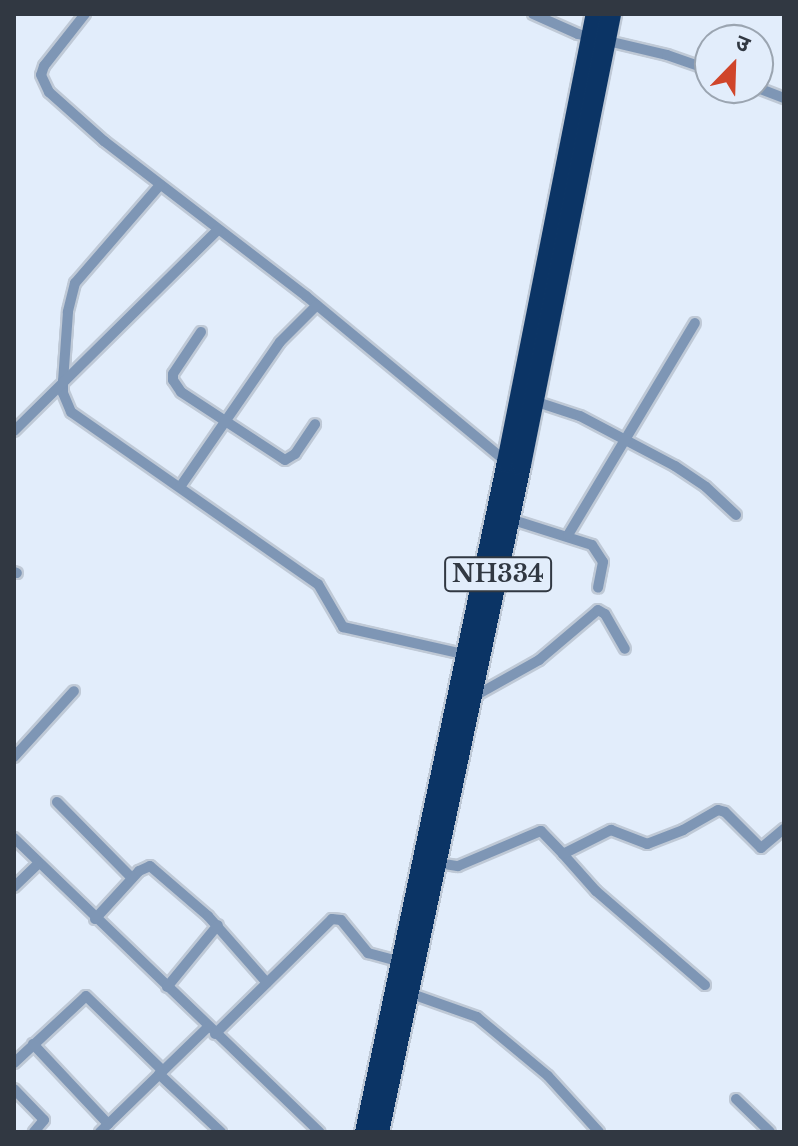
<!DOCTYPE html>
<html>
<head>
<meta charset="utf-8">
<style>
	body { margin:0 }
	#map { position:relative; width:798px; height:1146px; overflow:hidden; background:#e2edfb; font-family:"Libre Baskerville","Noto Sans Devanagari",serif }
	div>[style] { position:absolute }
	.roads { filter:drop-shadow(2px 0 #bfc9d6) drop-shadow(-2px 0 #bfc9d6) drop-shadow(0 2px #bfc9d6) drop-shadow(0 -2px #bfc9d6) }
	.street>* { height:10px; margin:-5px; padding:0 5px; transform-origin:5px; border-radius:5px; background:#7e96b5 }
	.highway>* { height:20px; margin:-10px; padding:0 10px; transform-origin:10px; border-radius:10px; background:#0b3465 }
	span { translate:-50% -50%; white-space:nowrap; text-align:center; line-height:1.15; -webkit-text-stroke:8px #e2edfb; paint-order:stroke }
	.shield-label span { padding:2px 6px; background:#e2edfb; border:2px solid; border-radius:6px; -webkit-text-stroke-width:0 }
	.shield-label { font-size:24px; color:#313842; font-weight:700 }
	.frame { position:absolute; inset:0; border:16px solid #313842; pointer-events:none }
	.north { position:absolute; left:694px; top:24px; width:80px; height:80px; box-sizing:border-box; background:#e2edfb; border:2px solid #9ba5b1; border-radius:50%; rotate:23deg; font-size:22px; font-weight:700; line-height:32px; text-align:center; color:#313842 }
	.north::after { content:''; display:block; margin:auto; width:28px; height:36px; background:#d0452a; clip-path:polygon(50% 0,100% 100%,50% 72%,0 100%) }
</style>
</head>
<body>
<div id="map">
	<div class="roads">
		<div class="street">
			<div style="left:85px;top:14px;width:66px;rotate:128.3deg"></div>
			<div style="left:44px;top:66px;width:9px;rotate:108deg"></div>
			<div style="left:41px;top:75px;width:19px;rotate:65deg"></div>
			<div style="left:49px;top:92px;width:74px;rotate:41.7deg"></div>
			<div style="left:104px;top:141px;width:255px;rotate:37.5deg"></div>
			<div style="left:306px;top:296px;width:261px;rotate:39.6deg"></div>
			<div style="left:533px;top:14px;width:49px;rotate:24deg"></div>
			<div style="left:578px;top:34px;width:91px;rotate:13.3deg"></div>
			<div style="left:667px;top:55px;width:46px;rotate:19.2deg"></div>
			<div style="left:758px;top:88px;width:28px;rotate:21deg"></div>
			<div style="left:160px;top:185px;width:130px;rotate:130.9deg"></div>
			<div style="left:75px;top:283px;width:30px;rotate:104deg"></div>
			<div style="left:68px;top:312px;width:69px;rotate:94.1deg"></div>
			<div style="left:63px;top:381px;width:12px;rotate:90deg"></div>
			<div style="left:63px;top:393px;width:21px;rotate:67deg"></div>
			<div style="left:71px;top:412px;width:301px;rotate:34.9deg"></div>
			<div style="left:318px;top:584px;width:50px;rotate:59.8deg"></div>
			<div style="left:343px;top:627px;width:127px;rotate:12.7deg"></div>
			<div style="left:201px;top:332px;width:50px;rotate:123.7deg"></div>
			<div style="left:173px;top:374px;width:6px;rotate:90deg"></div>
			<div style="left:173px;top:380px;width:14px;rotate:56deg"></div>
			<div style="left:181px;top:392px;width:124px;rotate:33.2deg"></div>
			<div style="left:285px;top:460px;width:12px;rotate:-31deg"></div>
			<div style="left:295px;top:454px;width:36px;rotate:-56deg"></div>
			<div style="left:534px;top:401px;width:48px;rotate:18.1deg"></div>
			<div style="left:580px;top:416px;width:107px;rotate:27.8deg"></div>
			<div style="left:675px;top:466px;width:37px;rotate:34deg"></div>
			<div style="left:706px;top:487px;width:41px;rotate:43deg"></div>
			<div style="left:14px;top:431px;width:286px;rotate:-44.6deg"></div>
			<div style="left:180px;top:487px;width:176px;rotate:-55.4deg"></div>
			<div style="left:280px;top:342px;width:52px;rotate:-45deg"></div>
			<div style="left:510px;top:519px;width:86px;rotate:17.6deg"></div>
			<div style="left:592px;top:545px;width:20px;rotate:57deg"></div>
			<div style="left:603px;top:562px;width:26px;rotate:101deg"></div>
			<div style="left:568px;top:535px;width:247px;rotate:-59.1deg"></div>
			<div style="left:14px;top:572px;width:3px;rotate:18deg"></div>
			<div style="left:473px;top:697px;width:76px;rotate:-29.3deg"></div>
			<div style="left:539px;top:660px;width:77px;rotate:-40.3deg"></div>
			<div style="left:598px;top:610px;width:8px;rotate:30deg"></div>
			<div style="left:605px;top:614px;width:40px;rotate:60.3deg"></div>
			<div style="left:14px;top:757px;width:89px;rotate:-47.7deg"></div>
			<div style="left:57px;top:802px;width:107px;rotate:45.4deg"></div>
			<div style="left:14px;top:838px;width:424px;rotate:43.9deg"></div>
			<div style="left:563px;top:854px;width:50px;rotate:48.3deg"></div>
			<div style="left:596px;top:891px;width:144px;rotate:40.8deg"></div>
			<div style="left:438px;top:863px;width:20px;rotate:9deg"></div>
			<div style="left:458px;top:866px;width:90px;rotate:-22.9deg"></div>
			<div style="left:541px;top:831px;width:32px;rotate:46deg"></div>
			<div style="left:563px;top:854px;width:54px;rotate:-26.6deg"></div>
			<div style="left:611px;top:830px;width:39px;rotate:21deg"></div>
			<div style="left:647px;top:844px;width:39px;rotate:-21deg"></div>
			<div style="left:683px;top:830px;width:40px;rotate:-29.7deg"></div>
			<div style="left:718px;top:810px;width:7px;rotate:16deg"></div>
			<div style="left:725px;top:812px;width:51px;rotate:45deg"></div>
			<div style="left:761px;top:848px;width:30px;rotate:-40deg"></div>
			<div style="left:14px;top:887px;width:33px;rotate:-44deg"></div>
			<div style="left:95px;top:919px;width:65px;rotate:-47.5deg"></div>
			<div style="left:139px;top:871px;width:12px;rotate:-24deg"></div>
			<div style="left:150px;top:866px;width:77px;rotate:40.8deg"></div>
			<div style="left:208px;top:916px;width:89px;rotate:48.6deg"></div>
			<div style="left:167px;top:987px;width:80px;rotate:-50.6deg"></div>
			<div style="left:409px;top:993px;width:72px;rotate:19.4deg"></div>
			<div style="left:477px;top:1017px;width:92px;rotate:39.7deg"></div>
			<div style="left:548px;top:1076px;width:76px;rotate:47.7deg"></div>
			<div style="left:215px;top:1034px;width:164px;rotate:-44.5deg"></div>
			<div style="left:332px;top:919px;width:9px;rotate:6deg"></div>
			<div style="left:341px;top:920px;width:43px;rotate:50.7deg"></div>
			<div style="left:368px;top:953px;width:34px;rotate:15deg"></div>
			<div style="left:33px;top:1044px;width:110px;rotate:46.8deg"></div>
			<div style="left:14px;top:1063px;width:98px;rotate:-42.9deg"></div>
			<div style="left:86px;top:996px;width:107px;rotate:44.2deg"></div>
			<div style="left:159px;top:1074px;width:85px;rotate:43.1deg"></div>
			<div style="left:14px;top:1089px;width:43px;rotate:45.9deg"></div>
			<div style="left:44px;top:1120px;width:16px;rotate:130deg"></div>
			<div style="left:736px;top:1099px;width:47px;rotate:44.1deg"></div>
			<div style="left:100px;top:1132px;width:151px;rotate:-44.2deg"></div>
		</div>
		<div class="highway">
			<div style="left:365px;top:1132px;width:685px;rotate:-78.03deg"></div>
			<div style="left:507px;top:462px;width:457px;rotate:-78.8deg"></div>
			<div style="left:379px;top:1132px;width:682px;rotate:-77.98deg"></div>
			<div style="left:521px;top:465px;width:460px;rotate:-78.7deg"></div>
		</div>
	</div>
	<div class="shield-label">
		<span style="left:498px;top:574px">NH334</span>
	</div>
	<div class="frame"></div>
	<div class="north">उ</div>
</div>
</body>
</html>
